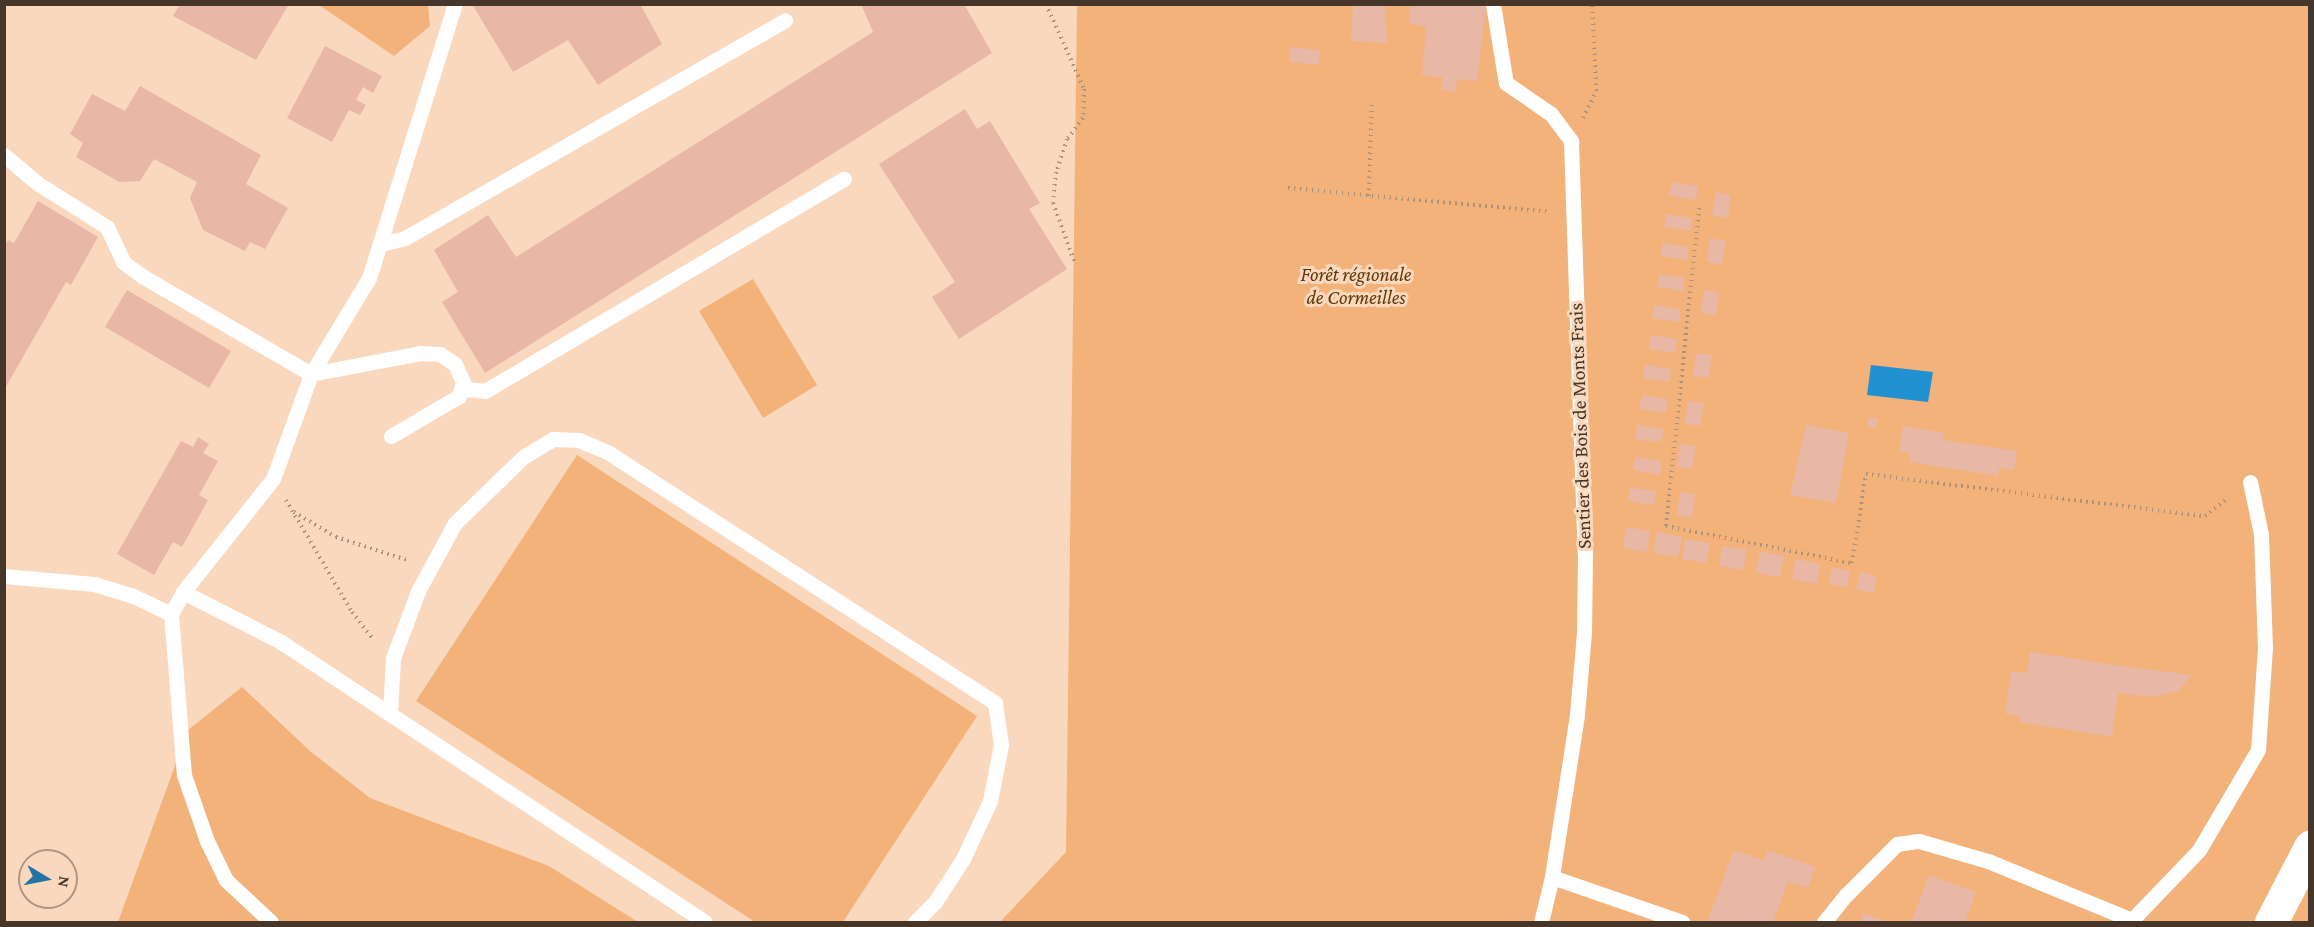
<!DOCTYPE html>
<html>
<head>
<meta charset="utf-8">
<style>
	body { margin:0 }
	#map { position:relative; width:2314px; height:927px; overflow:hidden; background:#f9d8be; font-family:"Crimson Pro",serif }
	div>[style] { position:absolute }
	.green>* { inset:0; background:#f2b27a }
	.water>* { inset:0; background:#2291d2 }
	.building>* { inset:0; background:#e9b7a5 }
	.path>* { height:4px; margin-top:-2px; transform-origin:0; background:repeating-linear-gradient(90deg,#ab927d 0 1.5px,transparent 0 6px) }
	.service>* { height:15px; margin:-7.5px; padding:0 7.5px; transform-origin:7.5px; border-radius:7.5px; background:#fff }
	.tertiary>* { height:33px; margin:-16.5px; padding:0 16.5px; transform-origin:16.5px; border-radius:16.5px; background:#fff }
	span { translate:-50% -50%; white-space:nowrap; text-align:center; line-height:1.15; -webkit-text-stroke:6px #f9d8be; paint-order:stroke }
	.park-label { font-size:20px; color:#61380d; font-style:italic }
	.street-label { font-size:20px; color:#463629 }
	.frame { position:absolute; inset:0; border:6px solid #463629; pointer-events:none }
	.north { position:absolute; left:18px; top:849px; width:60px; height:60px; box-sizing:border-box; background:#f9d8be; border:2px solid #b19782; border-radius:50%; rotate:100deg; font-size:16px; font-weight:700; line-height:24px; text-align:center; color:#463629 }
	.north::after { content:''; display:block; margin:auto; width:21px; height:27px; background:#2373a4; clip-path:polygon(50% 0,100% 100%,50% 72%,0 100%) }
</style>
</head>
<body>
<div id="map">
	<div class="green">
		<div style="clip-path:polygon(319px 5px,428px 5px,430px 26px,394px 56px)"></div>
		<div style="clip-path:polygon(1077px 5px,2309px 5px,2309px 922px,1000px 922px,1066px 852px)"></div>
		<div style="clip-path:polygon(753px 279px,817px 385px,763px 418px,699px 311px)"></div>
		<div style="clip-path:polygon(577px 455px,977px 716px,843px 922px,755px 922px,416px 701px)"></div>
		<div style="clip-path:polygon(242px 687px,310px 751px,370px 798px,549px 866px,638px 922px,118px 922px,188px 730px)"></div>
	</div>
	<div class="water">
		<div style="clip-path:polygon(1871px 365px,1933px 372px,1928px 402px,1867px 395px)"></div>
	</div>
	<div class="building">
		<div style="clip-path:polygon(180px 4px,289px 4px,256px 60px,173px 16px)"></div>
		<div style="clip-path:polygon(472px 4px,640px 4px,662px 44px,598px 85px,568px 40px,513px 72px)"></div>
		<div style="clip-path:polygon(861px 4px,964px 4px,992px 53px,485px 373px,442px 302px,458px 292px,434px 250px,488px 215px,516px 257px,873px 32px)"></div>
		<div style="clip-path:polygon(1353px 4px,1385px 4px,1387px 43px,1351px 41px)"></div>
		<div style="clip-path:polygon(1410px 5px,1486px 5px,1477px 81px,1457px 79px,1456px 92px,1441px 90px,1443px 78px,1422px 75px,1426px 27px,1409px 24px)"></div>
		<div style="clip-path:polygon(325px 46px,382px 76px,373px 93px,363px 87px,356px 100px,366px 105px,360px 115px,349px 110px,332px 142px,287px 118px)"></div>
		<div style="clip-path:polygon(1290px 47px,1320px 50px,1319px 65px,1289px 62px)"></div>
		<div style="clip-path:polygon(140px 86px,261px 155px,246px 184px,288px 208px,265px 249px,250px 242px,245px 251px,203px 230px,190px 198px,197px 182px,154px 159px,140px 181px,119px 182px,76px 157px,83px 143px,70px 134px,92px 94px,125px 111px)"></div>
		<div style="clip-path:polygon(965px 109px,977px 129px,990px 121px,1040px 203px,1029px 209px,1067px 269px,959px 339px,932px 297px,955px 282px,879px 164px)"></div>
		<div style="clip-path:polygon(1672px 182px,1698px 186px,1696px 200px,1669px 195px)"></div>
		<div style="clip-path:polygon(1716px 192px,1731px 195px,1728px 218px,1712px 216px)"></div>
		<div style="clip-path:polygon(38px 201px,98px 237px,71px 285px,66px 282px,4px 390px,4px 247px,8px 240px,14px 243px)"></div>
		<div style="clip-path:polygon(1666px 214px,1692px 218px,1691px 231px,1664px 227px)"></div>
		<div style="clip-path:polygon(1710px 238px,1726px 241px,1722px 264px,1707px 262px)"></div>
		<div style="clip-path:polygon(1663px 243px,1688px 247px,1687px 260px,1660px 256px)"></div>
		<div style="clip-path:polygon(1659px 274px,1685px 278px,1683px 291px,1657px 287px)"></div>
		<div style="clip-path:polygon(127px 290px,231px 351px,209px 388px,105px 327px)"></div>
		<div style="clip-path:polygon(1704px 290px,1719px 292px,1716px 315px,1700px 313px)"></div>
		<div style="clip-path:polygon(1654px 305px,1680px 309px,1679px 322px,1652px 318px)"></div>
		<div style="clip-path:polygon(1650px 335px,1677px 339px,1675px 353px,1649px 349px)"></div>
		<div style="clip-path:polygon(1696px 353px,1712px 355px,1709px 378px,1693px 376px)"></div>
		<div style="clip-path:polygon(1645px 365px,1671px 369px,1670px 382px,1643px 378px)"></div>
		<div style="clip-path:polygon(1642px 395px,1668px 399px,1666px 413px,1639px 409px)"></div>
		<div style="clip-path:polygon(1688px 401px,1704px 403px,1700px 426px,1685px 424px)"></div>
		<div style="clip-path:polygon(1868px 418px,1878px 418px,1878px 427px,1868px 427px)"></div>
		<div style="clip-path:polygon(1637px 425px,1664px 429px,1661px 442px,1635px 439px)"></div>
		<div style="clip-path:polygon(1806px 425px,1849px 433px,1836px 503px,1790px 495px)"></div>
		<div style="clip-path:polygon(1903px 426px,1944px 433px,1943px 440px,2017px 451px,2014px 470px,1999px 468px,1998px 476px,1909px 462px,1910px 453px,1899px 451px)"></div>
		<div style="clip-path:polygon(198px 437px,209px 444px,203px 453px,218px 461px,199px 495px,208px 500px,182px 547px,173px 542px,154px 575px,117px 554px,181px 441px,193px 447px)"></div>
		<div style="clip-path:polygon(1680px 444px,1696px 446px,1692px 469px,1677px 467px)"></div>
		<div style="clip-path:polygon(1635px 457px,1662px 461px,1660px 475px,1633px 470px)"></div>
		<div style="clip-path:polygon(1630px 488px,1656px 491px,1654px 505px,1628px 501px)"></div>
		<div style="clip-path:polygon(1680px 492px,1695px 494px,1692px 518px,1677px 515px)"></div>
		<div style="clip-path:polygon(1626px 527px,1650px 531px,1647px 552px,1623px 548px)"></div>
		<div style="clip-path:polygon(1657px 532px,1682px 537px,1678px 557px,1653px 553px)"></div>
		<div style="clip-path:polygon(1685px 539px,1710px 543px,1706px 563px,1682px 559px)"></div>
		<div style="clip-path:polygon(1722px 546px,1747px 550px,1743px 570px,1719px 566px)"></div>
		<div style="clip-path:polygon(1760px 552px,1784px 556px,1780px 577px,1756px 573px)"></div>
		<div style="clip-path:polygon(1796px 559px,1820px 564px,1817px 584px,1792px 579px)"></div>
		<div style="clip-path:polygon(1832px 567px,1850px 571px,1847px 587px,1829px 584px)"></div>
		<div style="clip-path:polygon(1860px 572px,1877px 576px,1874px 593px,1856px 589px)"></div>
		<div style="clip-path:polygon(2030px 652px,2122px 666px,2191px 675px,2179px 691px,2155px 697px,2118px 693px,2112px 737px,2019px 722px,2020px 716px,2005px 714px,2011px 671px,2027px 673px)"></div>
		<div style="clip-path:polygon(1734px 850px,1764px 860px,1768px 850px,1816px 867px,1808px 888px,1788px 882px,1773px 922px,1707px 922px)"></div>
		<div style="clip-path:polygon(1929px 875px,1976px 892px,1965px 922px,1911px 922px)"></div>
		<div style="clip-path:polygon(1863px 913px,1888px 922px,1860px 922px)"></div>
	</div>
	<div class="path">
		<div style="left:1046px;top:4px;width:93px;rotate:65.9deg"></div>
		<div style="left:1084px;top:89px;width:29px;rotate:92deg"></div>
		<div style="left:1083px;top:118px;width:26px;rotate:127deg"></div>
		<div style="left:1067px;top:139px;width:35px;rotate:108deg"></div>
		<div style="left:1056px;top:172px;width:31px;rotate:96deg"></div>
		<div style="left:1053px;top:203px;width:62px;rotate:70.1deg"></div>
		<div style="left:1583px;top:118px;width:30px;rotate:-64deg"></div>
		<div style="left:1596px;top:91px;width:87px;rotate:-92.6deg"></div>
		<div style="left:1288px;top:188px;width:263px;rotate:5.2deg"></div>
		<div style="left:1369px;top:196px;width:95px;rotate:-88.2deg"></div>
		<div style="left:1699px;top:208px;width:320px;rotate:95.9deg"></div>
		<div style="left:1666px;top:526px;width:190px;rotate:11.3deg"></div>
		<div style="left:1852px;top:563px;width:90px;rotate:-81.1deg"></div>
		<div style="left:1866px;top:474px;width:342px;rotate:7.1deg"></div>
		<div style="left:2205px;top:516px;width:28px;rotate:-38deg"></div>
		<div style="left:286px;top:500px;width:130px;rotate:59.5deg"></div>
		<div style="left:352px;top:612px;width:34px;rotate:52deg"></div>
		<div style="left:294px;top:512px;width:49px;rotate:30.8deg"></div>
		<div style="left:336px;top:537px;width:75px;rotate:17.9deg"></div>
	</div>
	<div class="service">
		<div style="left:1493px;top:4px;width:80px;rotate:80.7deg"></div>
		<div style="left:1506px;top:83px;width:55px;rotate:34.6deg"></div>
		<div style="left:1551px;top:114px;width:34px;rotate:53deg"></div>
		<div style="left:1571px;top:141px;width:412px;rotate:88.1deg"></div>
		<div style="left:1585px;top:553px;width:80px;rotate:90.7deg"></div>
		<div style="left:1584px;top:633px;width:82px;rotate:94.9deg"></div>
		<div style="left:1577px;top:715px;width:164px;rotate:98.8deg"></div>
		<div style="left:1552px;top:877px;width:46px;rotate:103.7deg"></div>
		<div style="left:4px;top:155px;width:43px;rotate:40.3deg"></div>
		<div style="left:37px;top:183px;width:83px;rotate:32.2deg"></div>
		<div style="left:107px;top:227px;width:38px;rotate:65deg"></div>
		<div style="left:123px;top:262px;width:24px;rotate:36deg"></div>
		<div style="left:142px;top:276px;width:195px;rotate:30.1deg"></div>
		<div style="left:311px;top:374px;width:111px;rotate:-10.9deg"></div>
		<div style="left:420px;top:353px;width:20px;rotate:3deg"></div>
		<div style="left:440px;top:354px;width:18px;rotate:34deg"></div>
		<div style="left:455px;top:364px;width:20px;rotate:66deg"></div>
		<div style="left:463px;top:382px;width:15px;rotate:106deg"></div>
		<div style="left:459px;top:396px;width:79px;rotate:149.5deg"></div>
		<div style="left:381px;top:244px;width:25px;rotate:-14deg"></div>
		<div style="left:405px;top:238px;width:438px;rotate:-29.8deg"></div>
		<div style="left:464px;top:389px;width:21px;rotate:5deg"></div>
		<div style="left:485px;top:391px;width:417px;rotate:-30.6deg"></div>
		<div style="left:4px;top:576px;width:90px;rotate:5.1deg"></div>
		<div style="left:94px;top:584px;width:39px;rotate:17deg"></div>
		<div style="left:131px;top:595px;width:44px;rotate:25.4deg"></div>
		<div style="left:183px;top:592px;width:110px;rotate:27deg"></div>
		<div style="left:281px;top:642px;width:508px;rotate:33.44deg"></div>
		<div style="left:390px;top:714px;width:56px;rotate:-86.9deg"></div>
		<div style="left:393px;top:658px;width:72px;rotate:-69.5deg"></div>
		<div style="left:418px;top:591px;width:77px;rotate:-61.4deg"></div>
		<div style="left:455px;top:523px;width:95px;rotate:-44.1deg"></div>
		<div style="left:523px;top:457px;width:35px;rotate:-31deg"></div>
		<div style="left:553px;top:439px;width:26px;rotate:2deg"></div>
		<div style="left:579px;top:440px;width:33px;rotate:23deg"></div>
		<div style="left:609px;top:453px;width:460px;rotate:32.9deg"></div>
		<div style="left:995px;top:703px;width:42px;rotate:81.9deg"></div>
		<div style="left:1001px;top:745px;width:57px;rotate:101.1deg"></div>
		<div style="left:990px;top:801px;width:64px;rotate:115deg"></div>
		<div style="left:963px;top:859px;width:51px;rotate:123.1deg"></div>
		<div style="left:935px;top:902px;width:28px;rotate:135deg"></div>
		<div style="left:1552px;top:877px;width:138px;rotate:19.1deg"></div>
		<div style="left:271px;top:922px;width:62px;rotate:-137deg"></div>
		<div style="left:226px;top:880px;width:43px;rotate:-116deg"></div>
		<div style="left:207px;top:841px;width:70px;rotate:-109.2deg"></div>
		<div style="left:184px;top:775px;width:162px;rotate:-94.6deg"></div>
		<div style="left:171px;top:614px;width:25px;rotate:-61deg"></div>
		<div style="left:183px;top:592px;width:144px;rotate:-51.5deg"></div>
		<div style="left:273px;top:479px;width:112px;rotate:-70.1deg"></div>
		<div style="left:311px;top:374px;width:112px;rotate:-58.9deg"></div>
		<div style="left:369px;top:278px;width:287px;rotate:-72.6deg"></div>
		<div style="left:1824px;top:922px;width:36px;rotate:-51deg"></div>
		<div style="left:1847px;top:894px;width:71px;rotate:-45deg"></div>
		<div style="left:1897px;top:844px;width:22px;rotate:-8deg"></div>
		<div style="left:1919px;top:841px;width:72px;rotate:16.2deg"></div>
		<div style="left:1988px;top:861px;width:156px;rotate:22.3deg"></div>
		<div style="left:2130px;top:922px;width:100px;rotate:-46.2deg"></div>
		<div style="left:2199px;top:850px;width:116px;rotate:-59.5deg"></div>
		<div style="left:2258px;top:750px;width:102px;rotate:-86.1deg"></div>
		<div style="left:2265px;top:648px;width:114px;rotate:-92deg"></div>
		<div style="left:2261px;top:534px;width:53px;rotate:-101.9deg"></div>
	</div>
	<div class="tertiary">
		<div style="left:2271px;top:922px;width:85px;rotate:-62.5deg"></div>
	</div>
	<div class="park-label">
		<span style="left:1356px;top:286px">Forêt régionale<br>de Cormeilles</span>
	</div>
	<div class="street-label">
		<span style="left:1580px;top:426px;rotate:-92deg">Sentier des Bois de Monts Frais</span>
	</div>
	<div class="frame"></div>
	<div class="north">N</div>
</div>
</body>
</html>
